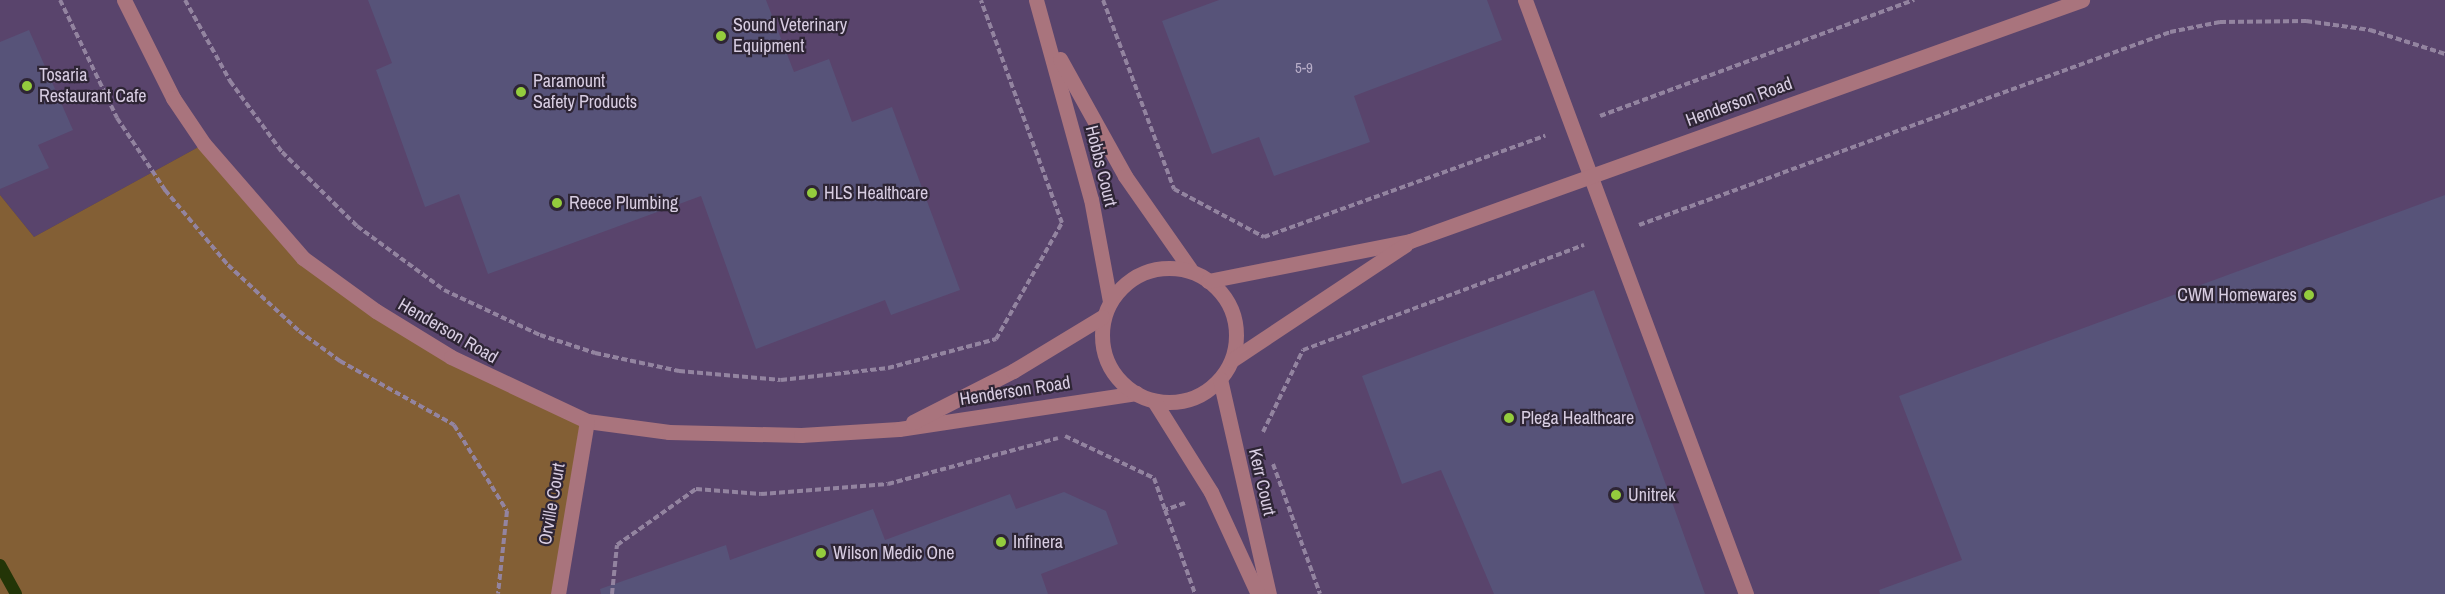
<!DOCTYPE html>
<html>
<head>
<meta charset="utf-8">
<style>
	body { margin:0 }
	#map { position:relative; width:2445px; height:594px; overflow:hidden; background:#4c395c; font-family:"Archivo Narrow",sans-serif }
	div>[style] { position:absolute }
	.built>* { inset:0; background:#59446c }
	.green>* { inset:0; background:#835f35 }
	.stream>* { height:12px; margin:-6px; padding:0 6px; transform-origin:6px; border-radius:6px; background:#233507 }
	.building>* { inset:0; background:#575379 }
	.path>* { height:4px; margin-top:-2px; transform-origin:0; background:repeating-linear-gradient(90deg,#9384a0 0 6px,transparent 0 9px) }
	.minor>* { height:15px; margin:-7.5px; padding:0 7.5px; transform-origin:7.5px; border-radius:7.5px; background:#a9747d }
	.minor>.ring { margin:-7.5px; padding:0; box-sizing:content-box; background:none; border:15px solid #a9747d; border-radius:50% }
	.dots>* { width:16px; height:16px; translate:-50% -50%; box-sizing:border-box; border:3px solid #2e2535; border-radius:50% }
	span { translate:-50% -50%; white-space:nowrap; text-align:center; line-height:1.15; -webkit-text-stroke:4.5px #2e2535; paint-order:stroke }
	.number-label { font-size:15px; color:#b8aec8 }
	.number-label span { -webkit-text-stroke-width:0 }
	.poi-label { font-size:18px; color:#d8cde2 }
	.left { translate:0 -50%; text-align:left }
	.right { translate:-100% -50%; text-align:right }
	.street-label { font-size:18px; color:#d8cde2 }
</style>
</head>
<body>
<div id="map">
	<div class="built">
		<div style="clip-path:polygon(0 0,2445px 0,2445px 594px,558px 594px,516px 391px,303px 258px,204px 144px,34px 237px,0 195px)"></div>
	</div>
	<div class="green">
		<div style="clip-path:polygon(204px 144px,261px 213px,376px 311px,587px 421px,558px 594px,0 594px,0 195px,34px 237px)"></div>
	</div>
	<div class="stream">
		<div style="left:0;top:565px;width:33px;rotate:61deg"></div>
	</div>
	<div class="building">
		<div style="clip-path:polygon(368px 0,766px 0,794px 72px,829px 59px,852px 122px,892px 107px,960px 290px,891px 315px,885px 300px,756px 349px,701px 196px,488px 274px,459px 194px,425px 207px,376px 70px,392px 63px)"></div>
		<div style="clip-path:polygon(1219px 0,1487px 0,1502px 40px,1354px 96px,1370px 142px,1274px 176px,1259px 137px,1212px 154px,1162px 21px)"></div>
		<div style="clip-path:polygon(29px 30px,73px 130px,38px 145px,49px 168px,0 189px,0 42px)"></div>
		<div style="clip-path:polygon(2445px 195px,2445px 594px,1880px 594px,1879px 590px,1962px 560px,1899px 396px)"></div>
		<div style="clip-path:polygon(1594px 290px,1657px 460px,1705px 594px,1494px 594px,1441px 470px,1402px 484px,1362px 376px)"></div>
		<div style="clip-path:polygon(1064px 492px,1106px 511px,1118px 544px,1041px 574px,1048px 594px,601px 594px,600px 589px,726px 545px,730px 560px,873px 509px,885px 540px,1010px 494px,1016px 509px)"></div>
	</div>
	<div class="path">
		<div style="left:60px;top:0;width:131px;rotate:64.2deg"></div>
		<div style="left:117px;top:118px;width:87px;rotate:56.3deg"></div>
		<div style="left:165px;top:190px;width:98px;rotate:50deg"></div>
		<div style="left:228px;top:265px;width:97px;rotate:42.9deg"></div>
		<div style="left:299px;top:331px;width:51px;rotate:36.2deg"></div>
		<div style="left:340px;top:361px;width:131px;rotate:29.3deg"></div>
		<div style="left:454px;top:425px;width:101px;rotate:58.4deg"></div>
		<div style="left:507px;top:511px;width:83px;rotate:96.2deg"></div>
		<div style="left:185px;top:0;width:93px;rotate:60.9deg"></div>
		<div style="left:230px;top:81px;width:88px;rotate:53.8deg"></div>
		<div style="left:282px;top:152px;width:105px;rotate:44.6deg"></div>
		<div style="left:357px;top:226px;width:108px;rotate:36.3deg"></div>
		<div style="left:444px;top:290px;width:106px;rotate:25.1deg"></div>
		<div style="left:540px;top:335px;width:58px;rotate:18.1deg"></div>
		<div style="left:595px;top:353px;width:86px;rotate:12.1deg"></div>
		<div style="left:679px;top:371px;width:102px;rotate:5deg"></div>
		<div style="left:781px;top:380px;width:108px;rotate:-6.4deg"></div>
		<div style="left:888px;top:368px;width:112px;rotate:-15deg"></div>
		<div style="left:996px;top:339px;width:133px;rotate:-60.4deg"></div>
		<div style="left:1062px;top:223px;width:237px;rotate:-110deg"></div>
		<div style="left:1103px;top:0;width:202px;rotate:69.4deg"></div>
		<div style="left:1174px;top:189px;width:102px;rotate:28.1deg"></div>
		<div style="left:1264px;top:237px;width:299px;rotate:-19.8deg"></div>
		<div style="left:1600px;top:116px;width:335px;rotate:-20.3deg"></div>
		<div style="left:1639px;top:225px;width:565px;rotate:-19.97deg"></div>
		<div style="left:2170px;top:32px;width:51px;rotate:-11.3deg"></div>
		<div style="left:2220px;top:22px;width:86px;rotate:-0.7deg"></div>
		<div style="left:2306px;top:21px;width:65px;rotate:8deg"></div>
		<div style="left:2370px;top:30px;width:79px;rotate:17.7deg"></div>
		<div style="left:1263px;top:432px;width:91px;rotate:-64deg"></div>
		<div style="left:1303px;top:350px;width:300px;rotate:-20.5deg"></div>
		<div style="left:1065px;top:436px;width:98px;rotate:25.3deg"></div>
		<div style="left:1154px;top:478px;width:34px;rotate:71deg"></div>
		<div style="left:1273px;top:464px;width:138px;rotate:70.1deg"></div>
		<div style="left:1185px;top:503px;width:21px;rotate:161deg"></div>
		<div style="left:1165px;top:510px;width:89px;rotate:70.3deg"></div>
		<div style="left:612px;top:594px;width:49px;rotate:-84.2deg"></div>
		<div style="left:617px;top:545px;width:97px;rotate:-35.3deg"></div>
		<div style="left:696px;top:489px;width:65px;rotate:4.4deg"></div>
		<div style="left:761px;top:494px;width:127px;rotate:-4.5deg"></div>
		<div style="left:888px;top:484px;width:176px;rotate:-15.1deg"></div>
	</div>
	<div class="minor">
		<div style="left:124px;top:0;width:110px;rotate:63.4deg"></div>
		<div style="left:173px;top:98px;width:55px;rotate:56deg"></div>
		<div style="left:204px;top:144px;width:151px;rotate:49deg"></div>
		<div style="left:303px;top:258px;width:90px;rotate:36deg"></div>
		<div style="left:376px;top:311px;width:88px;rotate:31.5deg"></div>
		<div style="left:451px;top:357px;width:150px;rotate:25.2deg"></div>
		<div style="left:587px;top:421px;width:83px;rotate:7.6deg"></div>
		<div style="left:669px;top:432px;width:132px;rotate:1.3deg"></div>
		<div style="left:801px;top:435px;width:98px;rotate:-3.5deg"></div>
		<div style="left:899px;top:429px;width:240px;rotate:-8.6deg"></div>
		<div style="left:1036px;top:0;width:206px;rotate:74.6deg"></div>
		<div style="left:1091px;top:199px;width:105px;rotate:79.5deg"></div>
		<div style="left:1525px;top:0;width:634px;rotate:69.59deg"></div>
		<div style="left:1060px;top:59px;width:134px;rotate:60.9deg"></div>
		<div style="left:1125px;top:176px;width:113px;rotate:55deg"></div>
		<div class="ring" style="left:1102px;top:268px;width:119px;height:119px"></div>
		<div style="left:1208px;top:281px;width:206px;rotate:-11.2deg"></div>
		<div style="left:1410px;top:241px;width:714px;rotate:-19.73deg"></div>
		<div style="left:1232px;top:360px;width:208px;rotate:-33.6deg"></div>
		<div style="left:1220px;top:379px;width:221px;rotate:77.2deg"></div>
		<div style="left:1154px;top:401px;width:107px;rotate:57.9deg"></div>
		<div style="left:1211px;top:492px;width:112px;rotate:65.3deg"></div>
		<div style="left:913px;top:422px;width:112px;rotate:-27deg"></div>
		<div style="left:1013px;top:371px;width:104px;rotate:-31.2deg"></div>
		<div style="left:558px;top:594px;width:175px;rotate:-80.5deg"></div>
	</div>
	<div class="dots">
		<div style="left:721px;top:36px;background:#94cc3d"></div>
		<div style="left:27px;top:86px;background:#94cc3d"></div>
		<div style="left:521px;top:92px;background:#94cc3d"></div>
		<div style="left:812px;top:193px;background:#94cc3d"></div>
		<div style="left:557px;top:203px;background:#94cc3d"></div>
		<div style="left:2309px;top:295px;background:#94cc3d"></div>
		<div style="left:1509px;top:418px;background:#94cc3d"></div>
		<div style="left:1616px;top:495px;background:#94cc3d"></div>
		<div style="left:1001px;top:542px;background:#94cc3d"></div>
		<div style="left:821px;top:553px;background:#94cc3d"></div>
	</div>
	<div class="number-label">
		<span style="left:1304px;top:68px">5-9</span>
	</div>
	<div class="poi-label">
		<span class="left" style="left:733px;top:36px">Sound Veterinary<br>Equipment</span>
		<span class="left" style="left:39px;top:86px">Tosaria<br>Restaurant Cafe</span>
		<span class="left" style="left:533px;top:92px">Paramount<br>Safety Products</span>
		<span class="left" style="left:824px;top:193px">HLS Healthcare</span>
		<span class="left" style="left:569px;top:203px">Reece Plumbing</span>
		<span class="right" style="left:2297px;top:295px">CWM Homewares</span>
		<span class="left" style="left:1521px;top:418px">Plega Healthcare</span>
		<span class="left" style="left:1628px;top:495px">Unitrek</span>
		<span class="left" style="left:1013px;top:542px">Infinera</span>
		<span class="left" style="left:833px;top:553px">Wilson Medic One</span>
	</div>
	<div class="street-label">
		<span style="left:1739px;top:102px;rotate:-20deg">Henderson Road</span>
		<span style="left:1101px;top:166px;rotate:76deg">Hobbs Court</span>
		<span style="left:448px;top:331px;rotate:30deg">Henderson Road</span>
		<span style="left:1015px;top:391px;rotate:-9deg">Henderson Road</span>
		<span style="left:1262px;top:482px;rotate:77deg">Kerr Court</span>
		<span style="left:552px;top:504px;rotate:-80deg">Orville Court</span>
	</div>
</div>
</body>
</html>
